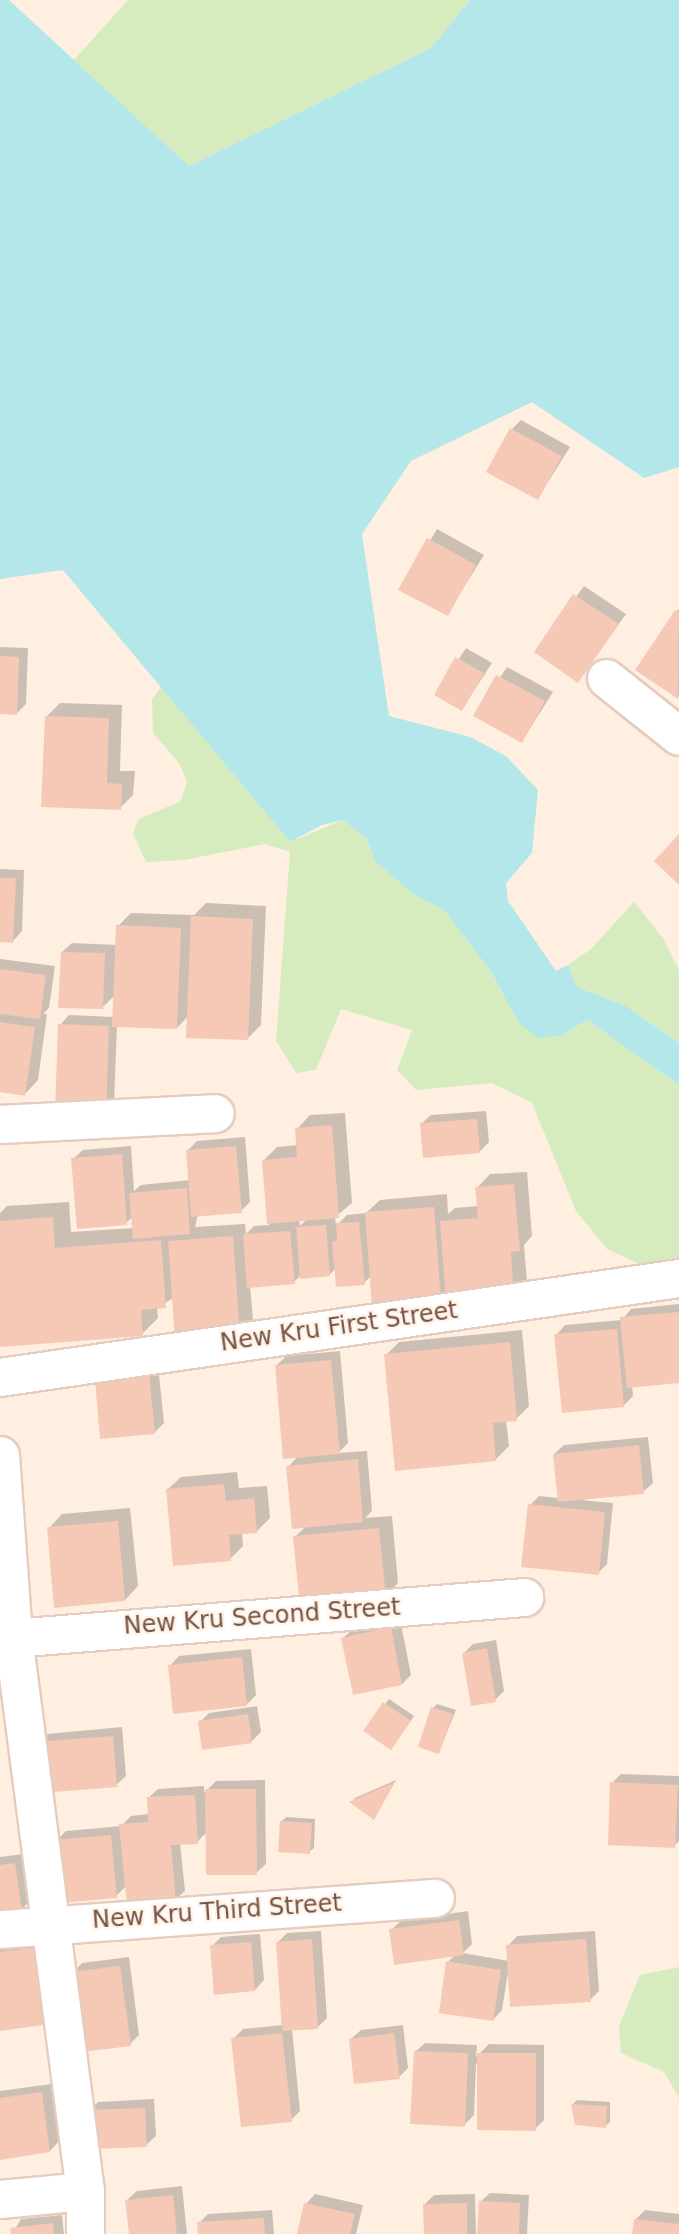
<!DOCTYPE html>
<html>
<head>
<meta charset="utf-8">
<style>
	body { margin:0 }
	#map { position:relative; width:679px; height:2234px; overflow:hidden; background:#feefe0; font-family:"DejaVu Sans",sans-serif }
	div>[style] { position:absolute }
	.green>* { inset:0; background:#d6ecbe }
	.water>* { inset:0; background:#b4e7e9 }
	.shadow>* { inset:0; background:#0003 }
	.building>* { inset:0; background:#f6c8b6 }
	.roads { filter:drop-shadow(2px 0 #e5ccbf) drop-shadow(-2px 0 #e5ccbf) drop-shadow(0 2px #e5ccbf) drop-shadow(0 -2px #e5ccbf) }
	.street>* { height:37px; margin:-18.5px; padding:0 18.5px; transform-origin:18.5px; border-radius:18.5px; background:#fff }
	span { translate:-50% -50%; white-space:nowrap; text-align:center; line-height:1.15; -webkit-text-stroke:5px #fff4e8; paint-order:stroke }
	.street-label { font-size:24px; color:#775246 }
</style>
</head>
<body>
<div id="map">
	<div class="green">
		<div style="clip-path:polygon(128px 0,470px 0,431px 48px,189px 166px,74px 60px)"></div>
		<div style="clip-path:polygon(161px 687px,290px 842px,343px 820px,367px 839px,375px 861px,414px 895px,443px 909px,489px 969px,502px 994px,562px 1035px,587px 1020px,679px 1085px,679px 1260px,647px 1268px,607px 1249px,576px 1211px,532px 1103px,492px 1083px,416px 1090px,397px 1070px,412px 1030px,341px 1009px,316px 1070px,296px 1073px,276px 1041px,290px 852px,265px 844px,184px 860px,146px 862px,133px 833px,139px 819px,181px 801px,187px 782px,179px 763px,153px 733px,152px 700px)"></div>
		<div style="clip-path:polygon(634px 902px,663px 938px,679px 970px,679px 1043px,626px 1006px,577px 987px,568px 965px,591px 949px)"></div>
		<div style="clip-path:polygon(679px 1967px,679px 2098px,664px 2072px,621px 2053px,619px 2026px,640px 1975px)"></div>
	</div>
	<div class="water">
		<div style="clip-path:polygon(0 0,9px 0,189px 166px,431px 48px,470px 0,679px 0,679px 467px,644px 478px,532px 402px,411px 461px,362px 534px,389px 716px,470px 737px,506px 756px,538px 790px,532px 853px,506px 883px,508px 901px,556px 971px,568px 965px,577px 987px,626px 1006px,679px 1043px,679px 1085px,587px 1020px,562px 1035px,538px 1038px,519px 1023px,489px 969px,443px 909px,414px 895px,375px 861px,367px 839px,343px 820px,322px 825px,290px 842px,63px 570px,0 579px)"></div>
	</div>
	<div class="shadow">
		<div style="clip-path:polygon(521px 420px,570px 447px,538px 498px,512px 429px)"></div>
		<div style="clip-path:polygon(437px 529px,484px 555px,447px 614px,401px 589px)"></div>
		<div style="clip-path:polygon(584px 586px,626px 614px,578px 681px,536px 652px)"></div>
		<div style="clip-path:polygon(679px 609px,679px 696px,678px 697px,677px 611px)"></div>
		<div style="clip-path:polygon(0 647px,28px 648px,26px 704px,17px 713px,0 712px)"></div>
		<div style="clip-path:polygon(466px 648px,492px 663px,462px 709px,436px 694px)"></div>
		<div style="clip-path:polygon(507px 667px,553px 692px,522px 741px,475px 716px)"></div>
		<div style="clip-path:polygon(60px 703px,122px 705px,120px 771px,135px 771px,133px 795px,120px 808px,46px 717px)"></div>
		<div style="clip-path:polygon(0 869px,24px 870px,22px 931px,13px 941px,0 940px)"></div>
		<div style="clip-path:polygon(206px 903px,266px 906px,261px 1025px,248px 1038px,189px 1015px,177px 1028px,117px 1025px,114px 1104px,105px 1114px,60px 1025px,69px 1015px,115px 1017px,115px 995px,102px 1008px,62px 952px,72px 943px,117px 945px,118px 926px,131px 913px,194px 915px)"></div>
		<div style="clip-path:polygon(0 959px,55px 966px,49px 1008px,43px 1014px,47px 1014px,38px 1080px,25px 1094px,0 1090px)"></div>
		<div style="clip-path:polygon(486px 1111px,489px 1142px,479px 1152px,421px 1124px,431px 1115px)"></div>
		<div style="clip-path:polygon(evenodd,345px 1113px,352px 1203px,335px 1217px,336px 1226px,347px 1215px,366px 1213px,380px 1200px,447px 1194px,448px 1214px,455px 1208px,478px 1206px,477px 1188px,490px 1174px,527px 1172px,532px 1236px,524px 1245px,527px 1282px,513px 1295px,440px 1299px,371px 1276px,364px 1283px,336px 1268px,330px 1274px,302px 1274px,294px 1282px,250px 1286px,253px 1320px,239px 1334px,174px 1298px,157px 1307px,158px 1318px,142px 1334px,0 1334px,0 1213px,7px 1206px,69px 1202px,71px 1232px,134px 1228px,133px 1216px,126px 1223px,73px 1159px,83px 1150px,131px 1146px,134px 1191px,141px 1185px,190px 1180px,188px 1150px,197px 1141px,245px 1137px,250px 1202px,241px 1211px,198px 1214px,195px 1227px,245px 1224px,246px 1234px,254px 1226px,269px 1225px,264px 1160px,277px 1147px,298px 1145px,297px 1129px,310px 1115px,345px 1113px,299px 1219px,307px 1219px,300px 1226px,299px 1219px)"></div>
		<div style="clip-path:polygon(679px 1304px,679px 1381px,632px 1385px,633px 1396px,623px 1406px,556px 1335px,565px 1325px,622px 1320px,631px 1309px)"></div>
		<div style="clip-path:polygon(522px 1330px,529px 1406px,516px 1419px,506px 1420px,509px 1446px,495px 1460px,386px 1355px,399px 1342px)"></div>
		<div style="clip-path:polygon(340px 1351px,348px 1443px,338px 1453px,367px 1451px,372px 1511px,365px 1518px,392px 1516px,398px 1583px,385px 1597px,295px 1537px,306px 1526px,288px 1467px,298px 1456px,276px 1366px,286px 1356px)"></div>
		<div style="clip-path:polygon(158px 1365px,164px 1423px,154px 1433px,106px 1370px)"></div>
		<div style="clip-path:polygon(648px 1437px,653px 1483px,643px 1492px,580px 1500px,613px 1503px,607px 1564px,598px 1573px,530px 1505px,539px 1496px,559px 1498px,554px 1454px,564px 1445px)"></div>
		<div style="clip-path:polygon(237px 1472px,239px 1488px,267px 1486px,270px 1518px,257px 1531px,242px 1532px,243px 1546px,230px 1559px,167px 1490px,181px 1477px)"></div>
		<div style="clip-path:polygon(130px 1508px,138px 1586px,125px 1600px,49px 1528px,62px 1514px)"></div>
		<div style="clip-path:polygon(400px 1619px,411px 1675px,402px 1684px,343px 1638px,353px 1629px)"></div>
		<div style="clip-path:polygon(496px 1640px,504px 1691px,495px 1700px,464px 1653px,473px 1644px)"></div>
		<div style="clip-path:polygon(251px 1649px,256px 1695px,247px 1704px,170px 1666px,179px 1656px)"></div>
		<div style="clip-path:polygon(389px 1699px,414px 1716px,395px 1743px,366px 1731px)"></div>
		<div style="clip-path:polygon(437px 1704px,456px 1710px,439px 1752px,433px 1708px)"></div>
		<div style="clip-path:polygon(257px 1706px,261px 1732px,252px 1741px,200px 1722px,209px 1713px)"></div>
		<div style="clip-path:polygon(122px 1727px,126px 1776px,116px 1785px,39px 1743px,48px 1734px)"></div>
		<div style="clip-path:polygon(621px 1774px,679px 1776px,679px 1841px,674px 1846px,612px 1783px)"></div>
		<div style="clip-path:polygon(265px 1780px,266px 1864px,256px 1873px,207px 1832px,197px 1842px,180px 1843px,185px 1891px,175px 1900px,127px 1885px,116px 1896px,56px 1841px,66px 1831px,121px 1826px,131px 1816px,149px 1814px,148px 1798px,158px 1789px,204px 1786px,204px 1793px,216px 1781px)"></div>
		<div style="clip-path:polygon(396px 1780px,374px 1817px,352px 1802px,355px 1798px)"></div>
		<div style="clip-path:polygon(286px 1817px,315px 1819px,314px 1848px,309px 1852px,281px 1822px)"></div>
		<div style="clip-path:polygon(24px 1854px,30px 1901px,21px 1910px,0 1914px,0 1857px)"></div>
		<div style="clip-path:polygon(468px 1911px,472px 1944px,463px 1953px,509px 1961px,508px 1946px,517px 1936px,595px 1931px,599px 1991px,590px 2000px,508px 1972px,502px 2010px,493px 2020px,448px 1962px,455px 1955px,391px 1930px,401px 1921px)"></div>
		<div style="clip-path:polygon(321px 1931px,327px 2018px,318px 2027px,292px 2029px,300px 2111px,291px 2120px,233px 2039px,243px 2029px,283px 2025px,277px 1943px,287px 1933px)"></div>
		<div style="clip-path:polygon(260px 1934px,264px 1980px,255px 1990px,212px 1946px,221px 1937px)"></div>
		<div style="clip-path:polygon(43px 1940px,52px 2014px,43px 2024px,0 2029px,0 1945px)"></div>
		<div style="clip-path:polygon(129px 1957px,139px 2035px,130px 2044px,73px 1973px,82px 1963px)"></div>
		<div style="clip-path:polygon(403px 2025px,408px 2068px,399px 2077px,351px 2039px,361px 2030px)"></div>
		<div style="clip-path:polygon(425px 2043px,477px 2045px,476px 2057px,489px 2044px,544px 2045px,544px 2120px,535px 2129px,476px 2063px,474px 2115px,464px 2125px,415px 2052px)"></div>
		<div style="clip-path:polygon(51px 2084px,59px 2141px,50px 2151px,0 2158px,0 2091px)"></div>
		<div style="clip-path:polygon(154px 2099px,156px 2136px,146px 2145px,89px 2111px,98px 2102px)"></div>
		<div style="clip-path:polygon(577px 2100px,610px 2102px,610px 2122px,605px 2126px,573px 2104px)"></div>
		<div style="clip-path:polygon(182px 2186px,187px 2234px,131px 2234px,127px 2200px,137px 2191px)"></div>
		<div style="clip-path:polygon(490px 2193px,529px 2195px,527px 2234px,479px 2234px,480px 2202px)"></div>
		<div style="clip-path:polygon(315px 2194px,363px 2205px,356px 2234px,299px 2234px,306px 2204px)"></div>
		<div style="clip-path:polygon(475px 2194px,476px 2234px,426px 2234px,425px 2204px,434px 2195px)"></div>
		<div style="clip-path:polygon(272px 2210px,274px 2234px,199px 2234px,199px 2223px,208px 2214px)"></div>
		<div style="clip-path:polygon(645px 2210px,679px 2214px,679px 2234px,634px 2234px,636px 2219px)"></div>
		<div style="clip-path:polygon(62px 2215px,64px 2234px,12px 2234px,21px 2219px)"></div>
	</div>
	<div class="building">
		<div style="clip-path:polygon(510px 428px,562px 456px,538px 500px,486px 472px)"></div>
		<div style="clip-path:polygon(427px 538px,476px 565px,448px 616px,398px 590px)"></div>
		<div style="clip-path:polygon(573px 594px,619px 624px,578px 683px,534px 652px)"></div>
		<div style="clip-path:polygon(675px 610px,679px 613px,678px 699px,635px 670px)"></div>
		<div style="clip-path:polygon(0 656px,19px 657px,17px 715px,0 714px)"></div>
		<div style="clip-path:polygon(455px 657px,484px 673px,462px 711px,434px 695px)"></div>
		<div style="clip-path:polygon(496px 675px,545px 701px,522px 743px,473px 716px)"></div>
		<div style="clip-path:polygon(45px 716px,109px 718px,107px 783px,122px 784px,121px 810px,41px 807px)"></div>
		<div style="clip-path:polygon(679px 834px,679px 885px,654px 861px)"></div>
		<div style="clip-path:polygon(0 878px,16px 878px,13px 943px,0 942px)"></div>
		<div style="clip-path:polygon(191px 916px,253px 919px,248px 1040px,186px 1038px)"></div>
		<div style="clip-path:polygon(116px 925px,181px 928px,177px 1029px,112px 1027px)"></div>
		<div style="clip-path:polygon(61px 952px,105px 953px,103px 1009px,58px 1008px)"></div>
		<div style="clip-path:polygon(0 969px,46px 975px,40px 1019px,0 1014px)"></div>
		<div style="clip-path:polygon(0 1022px,35px 1027px,25px 1096px,0 1092px)"></div>
		<div style="clip-path:polygon(58px 1024px,109px 1026px,106px 1115px,55px 1113px)"></div>
		<div style="clip-path:polygon(477px 1119px,480px 1153px,423px 1158px,420px 1123px)"></div>
		<div style="clip-path:polygon(332px 1125px,339px 1218px,267px 1224px,262px 1160px,297px 1157px,295px 1128px)"></div>
		<div style="clip-path:polygon(236px 1146px,242px 1213px,191px 1217px,186px 1150px)"></div>
		<div style="clip-path:polygon(122px 1154px,127px 1225px,77px 1229px,71px 1158px)"></div>
		<div style="clip-path:polygon(514px 1184px,520px 1251px,511px 1252px,514px 1297px,446px 1302px,440px 1221px,478px 1218px,475px 1187px)"></div>
		<div style="clip-path:polygon(187px 1188px,190px 1234px,133px 1239px,129px 1193px)"></div>
		<div style="clip-path:polygon(434px 1207px,441px 1301px,372px 1306px,365px 1212px)"></div>
		<div style="clip-path:polygon(53px 1217px,55px 1248px,161px 1240px,166px 1308px,141px 1310px,143px 1336px,0 1347px,0 1221px)"></div>
		<div style="clip-path:polygon(359px 1222px,365px 1285px,336px 1287px,332px 1242px,337px 1241px,336px 1223px)"></div>
		<div style="clip-path:polygon(326px 1225px,330px 1276px,300px 1279px,296px 1227px)"></div>
		<div style="clip-path:polygon(290px 1231px,295px 1284px,247px 1288px,243px 1234px)"></div>
		<div style="clip-path:polygon(233px 1236px,240px 1335px,175px 1340px,168px 1241px)"></div>
		<div style="clip-path:polygon(679px 1312px,679px 1383px,627px 1388px,620px 1317px)"></div>
		<div style="clip-path:polygon(617px 1329px,624px 1407px,562px 1413px,554px 1334px)"></div>
		<div style="clip-path:polygon(510px 1342px,517px 1421px,493px 1423px,496px 1461px,395px 1471px,384px 1354px)"></div>
		<div style="clip-path:polygon(331px 1360px,340px 1454px,283px 1459px,275px 1365px)"></div>
		<div style="clip-path:polygon(149px 1373px,155px 1434px,100px 1439px,95px 1379px)"></div>
		<div style="clip-path:polygon(639px 1445px,644px 1494px,558px 1502px,553px 1454px)"></div>
		<div style="clip-path:polygon(358px 1459px,363px 1522px,292px 1529px,286px 1466px)"></div>
		<div style="clip-path:polygon(224px 1484px,226px 1501px,254px 1498px,257px 1533px,229px 1535px,231px 1561px,173px 1566px,166px 1489px)"></div>
		<div style="clip-path:polygon(528px 1504px,605px 1512px,599px 1575px,521px 1567px)"></div>
		<div style="clip-path:polygon(118px 1521px,125px 1601px,54px 1608px,47px 1527px)"></div>
		<div style="clip-path:polygon(379px 1528px,386px 1598px,300px 1607px,293px 1536px)"></div>
		<div style="clip-path:polygon(391px 1627px,402px 1685px,353px 1695px,341px 1638px)"></div>
		<div style="clip-path:polygon(487px 1648px,496px 1702px,471px 1706px,462px 1653px)"></div>
		<div style="clip-path:polygon(242px 1657px,247px 1706px,173px 1714px,168px 1665px)"></div>
		<div style="clip-path:polygon(383px 1702px,411px 1721px,391px 1750px,363px 1731px)"></div>
		<div style="clip-path:polygon(431px 1707px,453px 1714px,439px 1754px,418px 1747px)"></div>
		<div style="clip-path:polygon(248px 1714px,252px 1743px,202px 1750px,198px 1721px)"></div>
		<div style="clip-path:polygon(113px 1736px,117px 1787px,41px 1793px,37px 1742px)"></div>
		<div style="clip-path:polygon(395px 1782px,374px 1820px,349px 1802px)"></div>
		<div style="clip-path:polygon(610px 1782px,678px 1785px,675px 1848px,608px 1845px)"></div>
		<div style="clip-path:polygon(205px 1789px,256px 1789px,257px 1875px,206px 1875px)"></div>
		<div style="clip-path:polygon(195px 1795px,198px 1844px,171px 1845px,176px 1902px,127px 1906px,119px 1824px,148px 1822px,147px 1797px)"></div>
		<div style="clip-path:polygon(280px 1821px,312px 1823px,310px 1854px,278px 1852px)"></div>
		<div style="clip-path:polygon(111px 1835px,117px 1898px,60px 1903px,55px 1840px)"></div>
		<div style="clip-path:polygon(15px 1863px,22px 1912px,0 1915px,0 1865px)"></div>
		<div style="clip-path:polygon(459px 1920px,464px 1955px,394px 1965px,389px 1929px)"></div>
		<div style="clip-path:polygon(312px 1939px,318px 2029px,282px 2031px,276px 1942px)"></div>
		<div style="clip-path:polygon(586px 1939px,591px 2002px,510px 2007px,506px 1945px)"></div>
		<div style="clip-path:polygon(251px 1942px,255px 1991px,214px 1995px,210px 1945px)"></div>
		<div style="clip-path:polygon(34px 1948px,43px 2025px,0 2031px,0 1952px)"></div>
		<div style="clip-path:polygon(446px 1961px,501px 1970px,493px 2021px,439px 2013px)"></div>
		<div style="clip-path:polygon(120px 1966px,131px 2046px,82px 2052px,71px 1972px)"></div>
		<div style="clip-path:polygon(282px 2033px,292px 2122px,241px 2127px,231px 2038px)"></div>
		<div style="clip-path:polygon(394px 2033px,400px 2079px,354px 2084px,349px 2039px)"></div>
		<div style="clip-path:polygon(414px 2051px,468px 2053px,465px 2127px,410px 2124px)"></div>
		<div style="clip-path:polygon(477px 2053px,536px 2053px,536px 2131px,477px 2130px)"></div>
		<div style="clip-path:polygon(42px 2092px,50px 2152px,0 2160px,0 2098px)"></div>
		<div style="clip-path:polygon(571px 2104px,607px 2106px,606px 2128px,575px 2125px)"></div>
		<div style="clip-path:polygon(145px 2108px,147px 2147px,89px 2149px,87px 2110px)"></div>
		<div style="clip-path:polygon(173px 2195px,177px 2234px,129px 2234px,125px 2200px)"></div>
		<div style="clip-path:polygon(479px 2201px,520px 2203px,519px 2234px,477px 2234px)"></div>
		<div style="clip-path:polygon(304px 2203px,355px 2214px,350px 2234px,297px 2234px)"></div>
		<div style="clip-path:polygon(467px 2203px,467px 2234px,424px 2234px,423px 2204px)"></div>
		<div style="clip-path:polygon(264px 2218px,265px 2234px,198px 2234px,197px 2222px)"></div>
		<div style="clip-path:polygon(634px 2219px,679px 2224px,679px 2234px,632px 2234px)"></div>
		<div style="clip-path:polygon(53px 2223px,54px 2234px,11px 2234px,10px 2228px)"></div>
	</div>
	<div class="roads">
		<div class="street">
			<div style="left:606px;top:678px;width:93px;rotate:38.5deg"></div>
			<div style="left:0;top:1124px;width:215px;rotate:-2.9deg"></div>
			<div style="left:0;top:1377px;width:686px;rotate:-8.3deg"></div>
			<div style="left:0;top:1455px;width:182px;rotate:85.9deg"></div>
			<div style="left:13px;top:1637px;width:559px;rotate:82.6deg"></div>
			<div style="left:85px;top:2191px;width:43px;rotate:90deg"></div>
			<div style="left:0;top:1639px;width:526px;rotate:-4.58deg"></div>
			<div style="left:0;top:1929px;width:436px;rotate:-4.1deg"></div>
			<div style="left:0;top:2199px;width:85px;rotate:-5.4deg"></div>
		</div>
	</div>
	<div class="street-label">
		<span style="left:339px;top:1327px;rotate:-8deg">New Kru First Street</span>
		<span style="left:262px;top:1617px;rotate:-4deg">New Kru Second Street</span>
		<span style="left:217px;top:1912px;rotate:-4deg">New Kru Third Street</span>
	</div>
</div>
</body>
</html>
